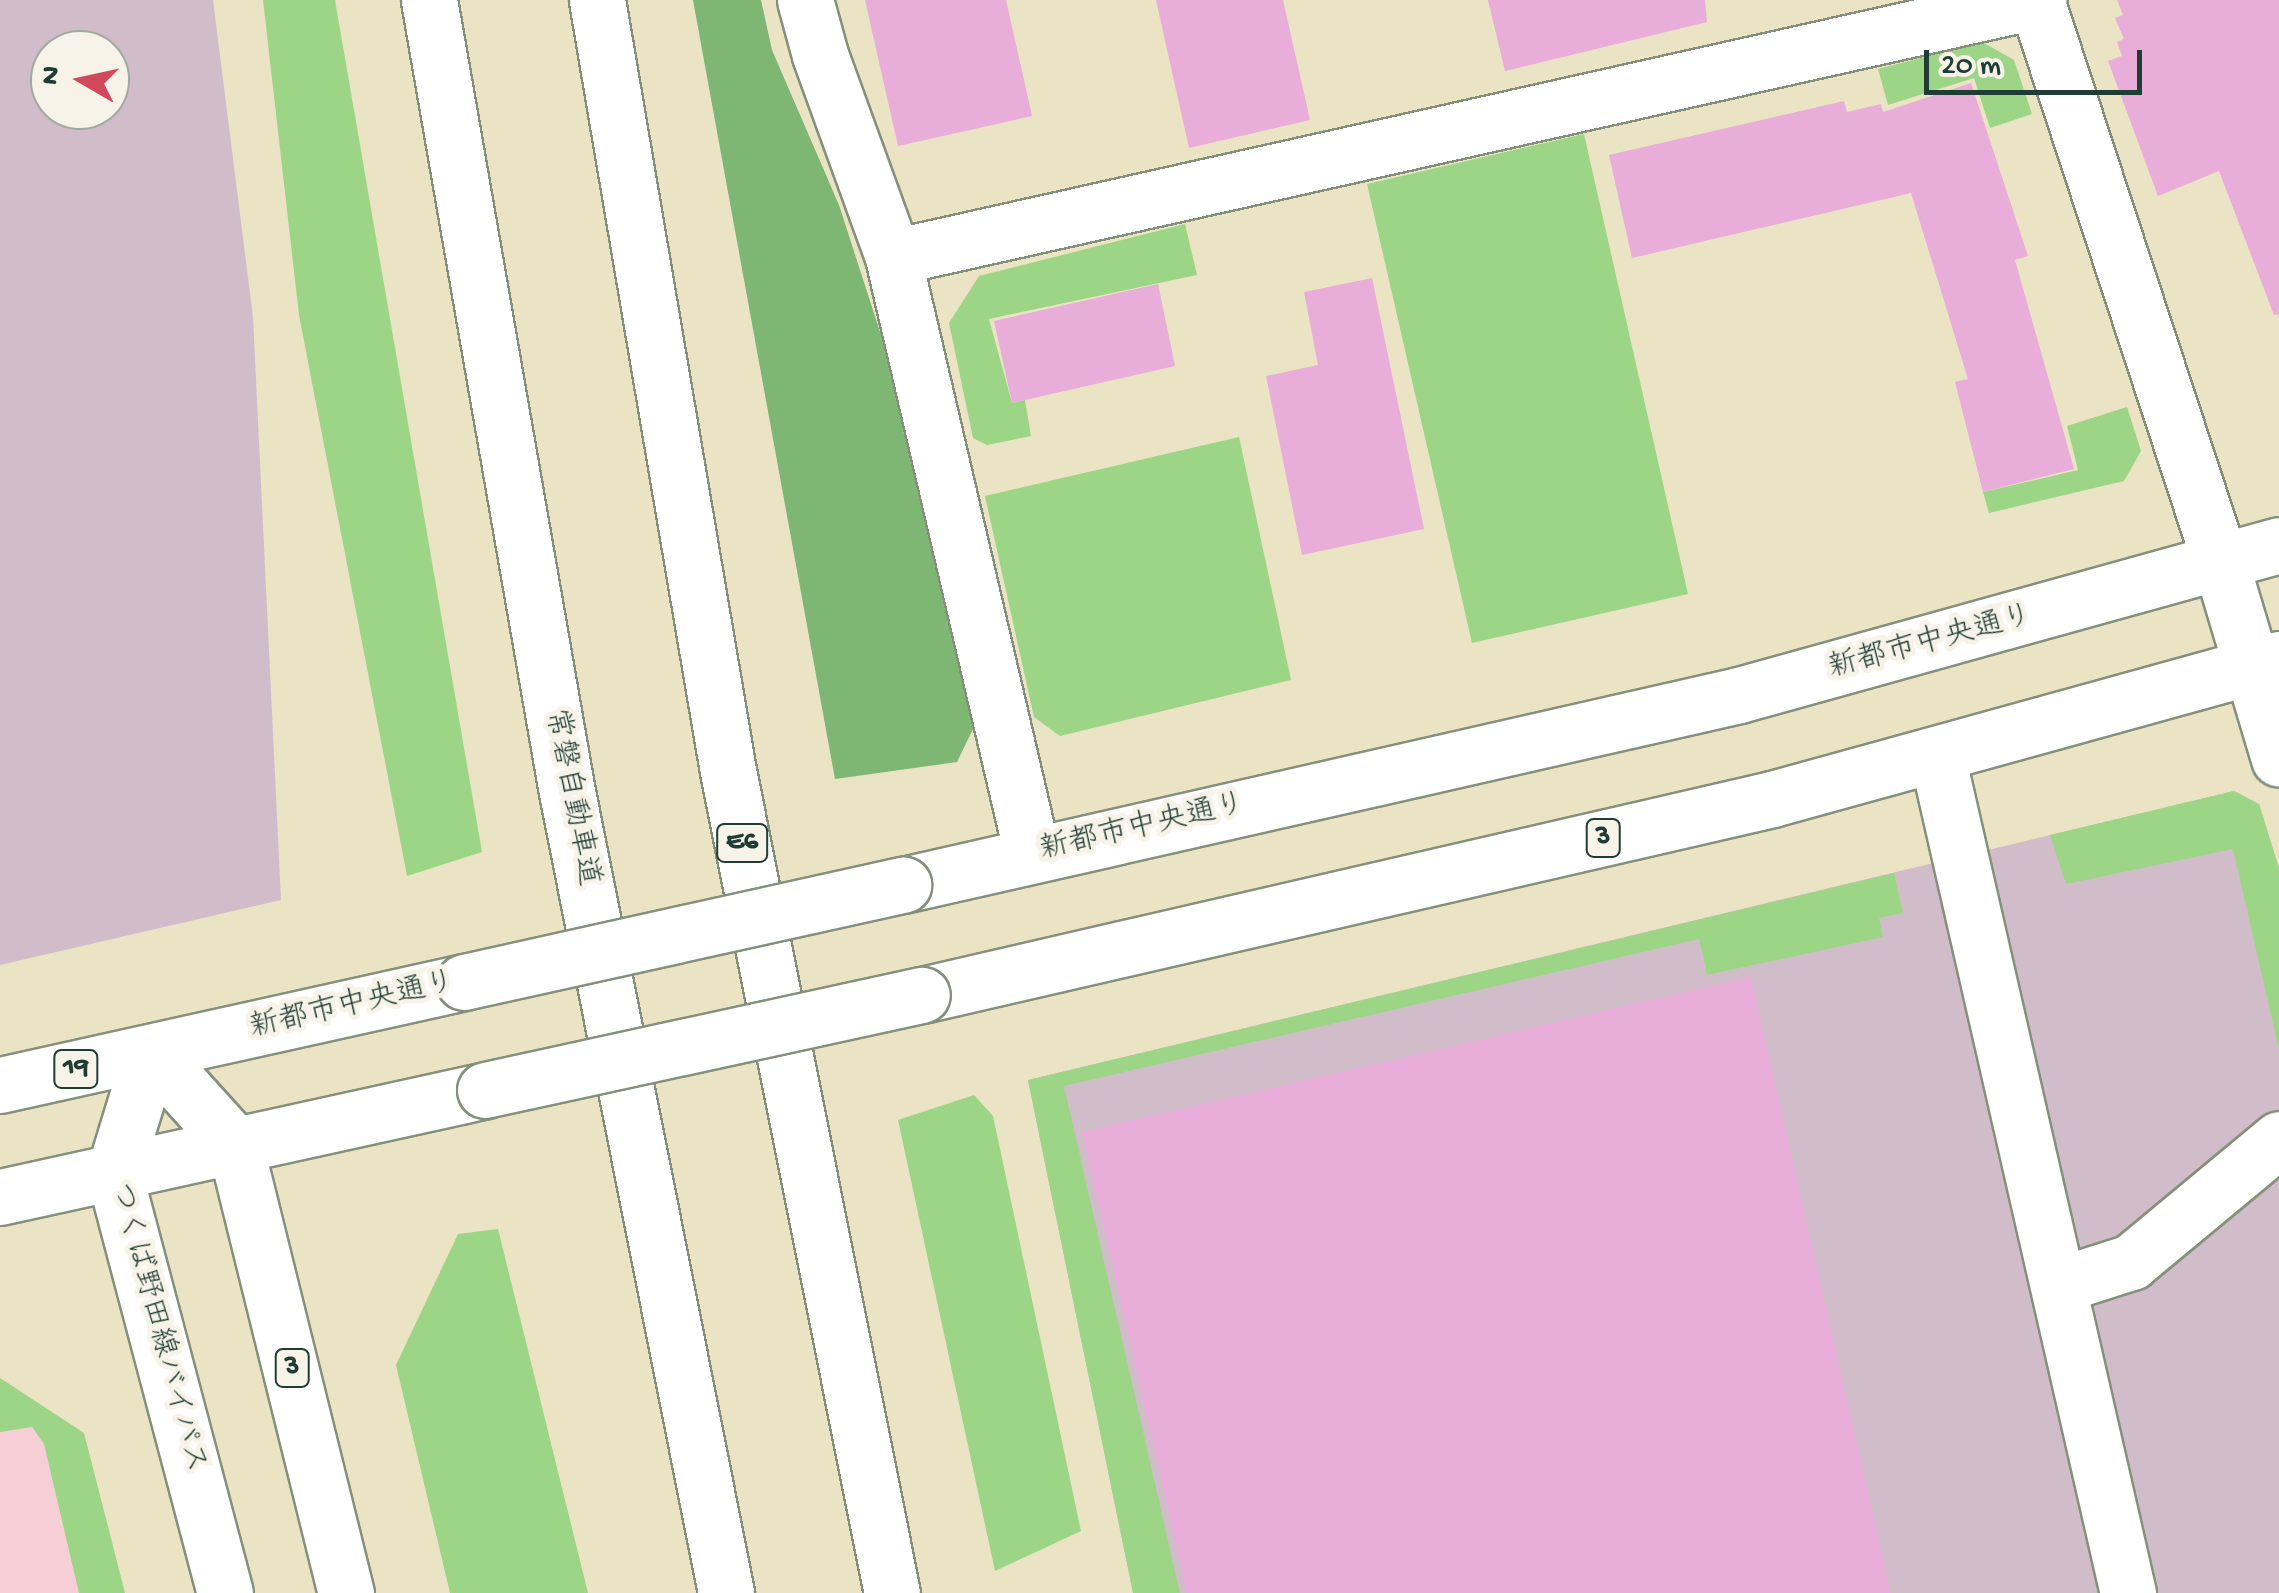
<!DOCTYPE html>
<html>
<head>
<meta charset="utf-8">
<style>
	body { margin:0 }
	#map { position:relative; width:2279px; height:1593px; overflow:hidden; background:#eae3c4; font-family:"Gochi Hand","Klee One",sans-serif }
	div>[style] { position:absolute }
	.built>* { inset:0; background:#f6cfd6 }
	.industrial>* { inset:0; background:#d1bdc9 }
	.green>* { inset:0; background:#9dd587 }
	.forest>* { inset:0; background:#7eb674 }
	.building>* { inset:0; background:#e8add9 }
	.roads { filter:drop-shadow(2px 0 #84907c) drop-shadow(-2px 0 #84907c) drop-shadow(0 2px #84907c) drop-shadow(0 -2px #84907c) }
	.minor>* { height:55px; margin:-27.5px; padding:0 27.5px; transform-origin:27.5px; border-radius:27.5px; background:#fff }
	.major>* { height:55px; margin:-27.5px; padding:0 27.5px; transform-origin:27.5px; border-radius:27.5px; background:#fff }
	.highway>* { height:55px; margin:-27.5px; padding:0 27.5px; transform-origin:27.5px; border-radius:27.5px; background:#fff }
	.bridges { filter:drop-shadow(2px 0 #84907c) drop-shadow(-2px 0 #84907c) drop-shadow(0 2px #84907c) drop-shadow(0 -2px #84907c) }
	.major-bridge>* { height:55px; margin:-27.5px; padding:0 27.5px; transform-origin:27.5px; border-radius:27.5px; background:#fff }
	span { translate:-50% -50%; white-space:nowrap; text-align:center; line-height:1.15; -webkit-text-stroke:10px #f7f3e8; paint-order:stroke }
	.shield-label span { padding:2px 8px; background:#f7f3e8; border:2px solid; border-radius:8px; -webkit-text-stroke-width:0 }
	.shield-label { font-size:28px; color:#1f3d34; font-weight:700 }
	.street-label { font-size:30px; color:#1f3d34 }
	.north { position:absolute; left:30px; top:30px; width:100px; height:100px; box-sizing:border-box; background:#f7f3e8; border:2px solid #a1aaa0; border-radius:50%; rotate:279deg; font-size:28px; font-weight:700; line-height:40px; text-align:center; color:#1f3d34 }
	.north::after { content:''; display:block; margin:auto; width:35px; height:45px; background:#d1495b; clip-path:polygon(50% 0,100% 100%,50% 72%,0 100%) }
	.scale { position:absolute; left:1924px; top:50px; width:218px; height:45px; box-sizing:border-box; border:5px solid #1f3d34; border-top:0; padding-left:12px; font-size:30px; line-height:35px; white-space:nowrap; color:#1f3d34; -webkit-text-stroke:8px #f7f3e8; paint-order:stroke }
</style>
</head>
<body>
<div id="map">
	<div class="built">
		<div style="clip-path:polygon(0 1378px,84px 1433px,125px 1593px,0 1593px)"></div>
	</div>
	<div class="industrial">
		<div style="clip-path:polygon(evenodd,0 0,213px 0,253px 317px,281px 900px,0 965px,0 0,110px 50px,110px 110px,50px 110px,50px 50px,110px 50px)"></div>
		<div style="clip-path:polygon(2234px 791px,2259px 804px,2279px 868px,2279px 1593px,1133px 1593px,1028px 1080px)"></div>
	</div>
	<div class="green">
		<div style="clip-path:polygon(263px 0,335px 0,482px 852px,407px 876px,299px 315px)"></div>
		<div style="clip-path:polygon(1982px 42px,2014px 60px,2032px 114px,1990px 128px,1974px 78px,1888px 105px,1878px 69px)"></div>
		<div style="clip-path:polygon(1584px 134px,1688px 594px,1472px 643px,1367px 184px)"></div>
		<div style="clip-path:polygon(1185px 224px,1197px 275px,989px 319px,1012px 403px,1025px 400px,1031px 436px,987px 445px,973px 438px,949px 323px,979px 276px)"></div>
		<div style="clip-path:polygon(2127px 407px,2141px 451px,2124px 481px,1989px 513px,1983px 492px,2078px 470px,2067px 426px)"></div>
		<div style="clip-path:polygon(1239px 437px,1291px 680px,1060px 736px,1034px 717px,985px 496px)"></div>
		<div style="clip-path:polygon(2234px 791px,2259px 804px,2279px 868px,2279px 1050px,2233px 849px,2066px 884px,2050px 835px)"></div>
		<div style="clip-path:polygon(1894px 873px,1903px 913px,1879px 918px,1883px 937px,1707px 975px,1699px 939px,1064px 1086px,1180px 1593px,1133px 1593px,1028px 1080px)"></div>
		<div style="clip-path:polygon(974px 1095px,993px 1116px,1081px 1531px,995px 1571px,898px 1120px)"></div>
		<div style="clip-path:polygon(498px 1229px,588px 1593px,450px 1593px,396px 1365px,458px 1234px)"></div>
		<div style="clip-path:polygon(0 1378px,84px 1433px,125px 1593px,79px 1593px,44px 1444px,32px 1427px,0 1432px)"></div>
	</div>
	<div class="forest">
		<div style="clip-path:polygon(693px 0,761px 0,772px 50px,839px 205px,881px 335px,973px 729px,957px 762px,835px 779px)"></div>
	</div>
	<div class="building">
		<div style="clip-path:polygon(865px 0,1006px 0,1032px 116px,898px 146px)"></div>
		<div style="clip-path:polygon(1156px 0,1283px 0,1310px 120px,1189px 148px)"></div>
		<div style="clip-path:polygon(1488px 0,1705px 0,1707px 22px,1505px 71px)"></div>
		<div style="clip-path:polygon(2117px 0,2279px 0,2279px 314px,2274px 315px,2219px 171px,2158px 196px,2108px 61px,2122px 56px,2117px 42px,2124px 39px,2115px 18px,2123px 15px)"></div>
		<div style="clip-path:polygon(1971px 83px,2028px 256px,2015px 260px,2074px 469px,1983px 492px,1955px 382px,1968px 379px,1911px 193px,1632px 258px,1609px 155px,1844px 101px,1847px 112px,1881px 104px,1883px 112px)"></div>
		<div style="clip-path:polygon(1372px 278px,1424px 529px,1302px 555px,1266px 376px,1318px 365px,1304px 292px)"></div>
		<div style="clip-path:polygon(1158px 284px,1175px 366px,1012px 403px,994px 321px)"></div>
		<div style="clip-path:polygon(1751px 977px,1891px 1593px,1187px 1593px,1082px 1132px)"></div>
	</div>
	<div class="roads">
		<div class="minor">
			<div style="left:805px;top:0;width:57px;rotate:74.7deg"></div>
			<div style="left:820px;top:55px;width:215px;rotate:70.1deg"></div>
			<div style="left:893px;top:257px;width:613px;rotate:76.89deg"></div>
			<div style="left:2036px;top:0;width:594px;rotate:71.84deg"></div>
			<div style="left:2221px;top:564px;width:203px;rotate:73.4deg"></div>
			<div style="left:893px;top:257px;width:1174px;rotate:-12.64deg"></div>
			<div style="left:1937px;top:756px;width:859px;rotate:77.15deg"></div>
			<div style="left:2059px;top:1285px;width:76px;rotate:-17.7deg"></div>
			<div style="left:2131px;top:1262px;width:192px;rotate:-39.7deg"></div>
		</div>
		<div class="major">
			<div style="left:903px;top:885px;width:857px;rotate:-12.8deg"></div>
			<div style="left:1739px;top:695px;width:560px;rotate:-15.52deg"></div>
			<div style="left:922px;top:995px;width:872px;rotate:-12.98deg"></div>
			<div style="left:1772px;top:799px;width:526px;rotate:-15.44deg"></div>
			<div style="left:151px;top:1052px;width:125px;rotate:47.9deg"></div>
			<div style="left:235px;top:1145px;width:462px;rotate:76.1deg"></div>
			<div style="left:151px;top:1052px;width:127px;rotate:107deg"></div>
			<div style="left:114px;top:1173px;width:434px;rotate:75.2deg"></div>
			<div style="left:0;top:1085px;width:475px;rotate:-12.5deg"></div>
			<div style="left:0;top:1197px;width:497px;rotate:-12.4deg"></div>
		</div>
		<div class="highway">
			<div style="left:429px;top:0;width:804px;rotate:80.12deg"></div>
			<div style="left:567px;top:792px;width:817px;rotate:78.77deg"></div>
			<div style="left:597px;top:0;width:782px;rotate:80.36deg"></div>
			<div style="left:728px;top:771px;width:838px;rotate:78.72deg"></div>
		</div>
	</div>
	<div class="bridges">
		<div class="major-bridge">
			<div style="left:464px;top:982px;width:450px;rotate:-12.5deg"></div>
			<div style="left:485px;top:1090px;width:447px;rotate:-12.3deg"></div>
		</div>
	</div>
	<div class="shield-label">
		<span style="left:1603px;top:838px">3</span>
		<span style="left:742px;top:843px">E6</span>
		<span style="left:76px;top:1069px">19</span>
		<span style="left:292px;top:1368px">3</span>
	</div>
	<div class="street-label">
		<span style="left:1931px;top:644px;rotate:-15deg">新都市中央通り</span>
		<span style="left:570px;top:798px;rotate:79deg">常磐自動車道</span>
		<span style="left:1143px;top:829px;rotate:-13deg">新都市中央通り</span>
		<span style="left:353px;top:1007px;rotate:-13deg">新都市中央通り</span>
		<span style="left:156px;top:1328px;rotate:75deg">つくば野田線バイパス</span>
	</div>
	<div class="north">N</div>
	<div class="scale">20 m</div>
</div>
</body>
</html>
